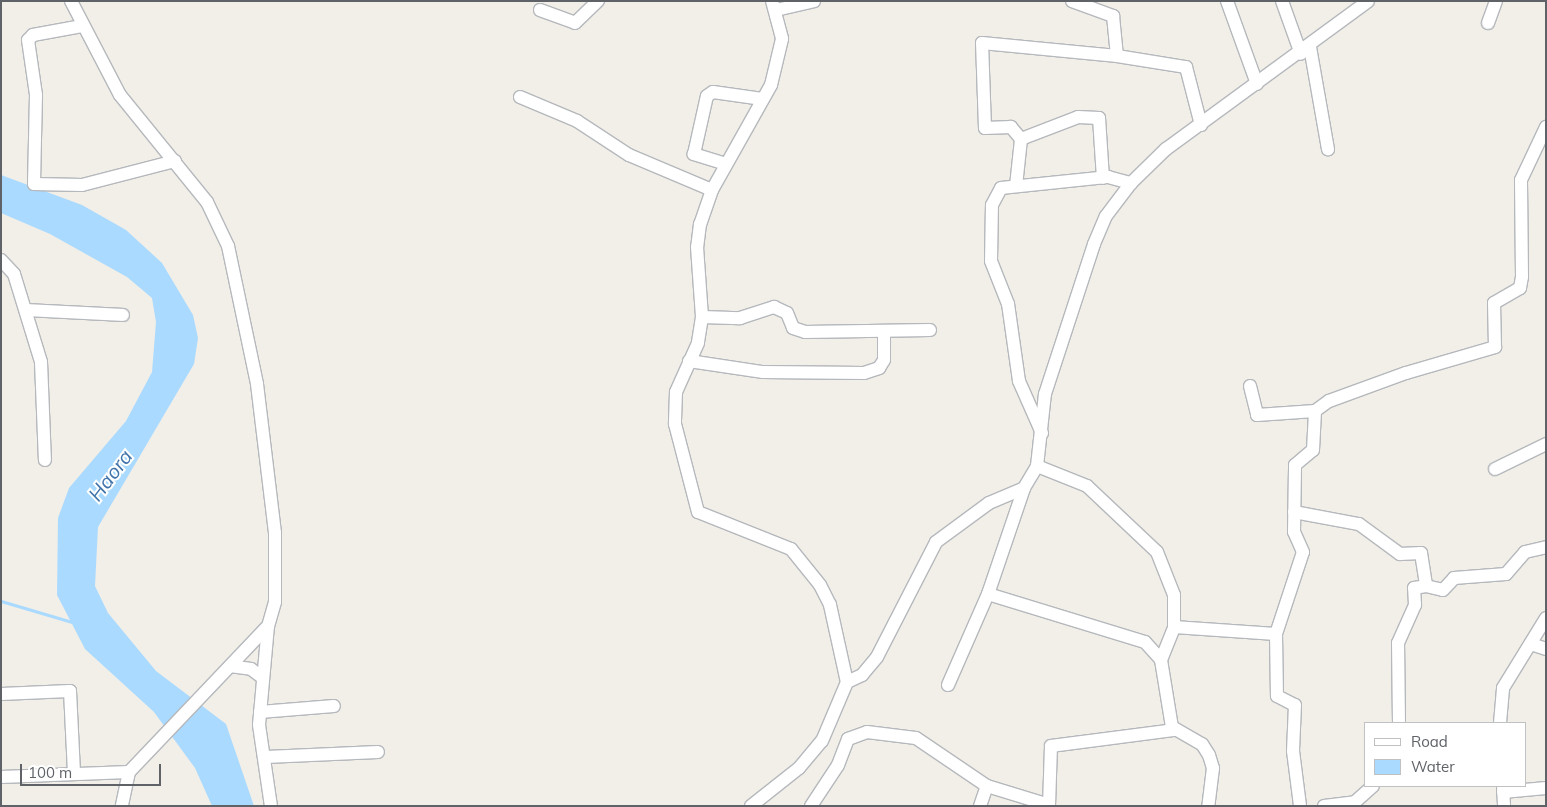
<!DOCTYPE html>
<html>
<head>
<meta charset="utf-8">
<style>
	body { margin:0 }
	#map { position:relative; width:1547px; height:807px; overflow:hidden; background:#f1efe8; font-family:Mulish,sans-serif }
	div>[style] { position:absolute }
	.water>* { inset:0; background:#aadaff }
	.stream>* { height:3px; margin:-1.5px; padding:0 1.5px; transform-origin:1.5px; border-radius:1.5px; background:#aadaff }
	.roads { filter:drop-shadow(1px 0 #b5b8bc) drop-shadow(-1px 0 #b5b8bc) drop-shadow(0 1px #b5b8bc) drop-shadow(0 -1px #b5b8bc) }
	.minor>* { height:12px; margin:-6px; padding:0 6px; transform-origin:6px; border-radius:6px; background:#fff }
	span { translate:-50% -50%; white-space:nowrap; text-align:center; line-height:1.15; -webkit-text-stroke:4px #fff; paint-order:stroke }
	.water-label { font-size:20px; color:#4174aa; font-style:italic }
	.frame { position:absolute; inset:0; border:2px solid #5f6368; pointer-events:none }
	.legend { position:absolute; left:1364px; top:722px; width:162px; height:65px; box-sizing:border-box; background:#fff; border:1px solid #bfc1c3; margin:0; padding:6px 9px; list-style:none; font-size:15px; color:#5f6368 }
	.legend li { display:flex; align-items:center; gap:10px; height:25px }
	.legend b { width:25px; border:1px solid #bfc1c3 }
	.scale { position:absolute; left:20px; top:764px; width:141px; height:22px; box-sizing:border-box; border:2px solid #5f6368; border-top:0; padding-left:6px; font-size:15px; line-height:18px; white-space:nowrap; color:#5f6368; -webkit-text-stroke:4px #fff; paint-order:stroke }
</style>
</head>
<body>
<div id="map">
	<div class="water">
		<div style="clip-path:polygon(1px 175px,82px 205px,126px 230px,162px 263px,193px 315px,198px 338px,194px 364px,98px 527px,95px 586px,108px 613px,156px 671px,226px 724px,254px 806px,212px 806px,195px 768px,154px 712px,85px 649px,57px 595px,58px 518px,69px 488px,126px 421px,152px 372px,156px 322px,152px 298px,127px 277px,50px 234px,1px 213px)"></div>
	</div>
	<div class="stream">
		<div style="left:1px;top:601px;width:74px;rotate:16.5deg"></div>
	</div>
	<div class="roads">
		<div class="minor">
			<div style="left:71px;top:1px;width:106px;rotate:62.5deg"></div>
			<div style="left:120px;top:95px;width:138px;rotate:50.9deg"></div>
			<div style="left:207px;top:202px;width:49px;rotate:64.5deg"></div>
			<div style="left:228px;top:246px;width:141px;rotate:78.1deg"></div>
			<div style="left:257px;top:384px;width:150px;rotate:83.1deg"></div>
			<div style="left:275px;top:533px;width:69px;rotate:90deg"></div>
			<div style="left:275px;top:602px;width:25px;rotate:106deg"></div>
			<div style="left:268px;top:626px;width:202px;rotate:133.6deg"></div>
			<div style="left:129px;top:772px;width:35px;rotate:102deg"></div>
			<div style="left:772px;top:1px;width:39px;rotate:75deg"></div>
			<div style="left:782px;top:39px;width:47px;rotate:103.4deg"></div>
			<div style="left:771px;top:85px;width:120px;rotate:119.3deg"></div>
			<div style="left:712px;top:190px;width:36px;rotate:109deg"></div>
			<div style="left:700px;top:224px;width:23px;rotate:97deg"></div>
			<div style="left:697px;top:247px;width:70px;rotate:85.9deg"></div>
			<div style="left:702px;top:317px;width:26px;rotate:99deg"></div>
			<div style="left:698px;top:343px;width:54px;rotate:114.2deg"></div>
			<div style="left:676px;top:392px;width:32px;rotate:92deg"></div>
			<div style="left:675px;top:424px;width:91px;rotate:75.4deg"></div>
			<div style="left:698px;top:512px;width:100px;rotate:21.7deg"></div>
			<div style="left:791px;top:549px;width:46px;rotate:51.1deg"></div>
			<div style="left:820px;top:585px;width:22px;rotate:63deg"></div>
			<div style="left:830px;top:605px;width:79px;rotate:77.6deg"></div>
			<div style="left:1072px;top:1px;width:44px;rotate:20.1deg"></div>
			<div style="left:1113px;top:16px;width:40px;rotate:84.3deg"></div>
			<div style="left:1117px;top:56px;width:70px;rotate:9.1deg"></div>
			<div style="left:1186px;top:67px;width:60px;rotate:75.5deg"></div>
			<div style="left:1227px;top:1px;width:88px;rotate:70.1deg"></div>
			<div style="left:1282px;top:1px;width:56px;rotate:70.3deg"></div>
			<div style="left:540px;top:10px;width:37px;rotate:20deg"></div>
			<div style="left:575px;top:23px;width:32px;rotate:-44deg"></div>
			<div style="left:776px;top:10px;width:39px;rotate:-13deg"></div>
			<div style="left:1488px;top:23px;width:23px;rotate:-70deg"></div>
			<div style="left:82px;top:26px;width:50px;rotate:169.6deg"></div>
			<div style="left:33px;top:35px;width:7px;rotate:135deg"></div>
			<div style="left:28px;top:40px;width:56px;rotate:81.7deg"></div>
			<div style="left:36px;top:95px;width:89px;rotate:91.3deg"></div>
			<div style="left:34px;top:184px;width:48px;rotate:1.2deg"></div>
			<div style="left:82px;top:185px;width:96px;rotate:-14.5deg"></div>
			<div style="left:1310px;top:47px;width:104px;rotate:80deg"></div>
			<div style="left:520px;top:97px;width:62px;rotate:22.8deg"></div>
			<div style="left:577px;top:121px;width:62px;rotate:33.2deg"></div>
			<div style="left:629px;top:155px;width:90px;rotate:22.9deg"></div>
			<div style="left:1021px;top:139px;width:16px;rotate:-130deg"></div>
			<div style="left:1011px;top:127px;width:26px;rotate:178deg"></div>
			<div style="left:985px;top:128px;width:85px;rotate:-92deg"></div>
			<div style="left:982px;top:43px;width:136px;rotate:5.5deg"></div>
			<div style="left:726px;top:164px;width:34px;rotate:-163deg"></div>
			<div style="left:694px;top:154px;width:59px;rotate:-77.4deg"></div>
			<div style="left:707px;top:96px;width:7px;rotate:-34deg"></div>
			<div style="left:713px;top:92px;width:50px;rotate:8deg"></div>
			<div style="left:1016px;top:186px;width:47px;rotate:-83.9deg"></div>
			<div style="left:1021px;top:139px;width:61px;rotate:-21.1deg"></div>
			<div style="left:1078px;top:117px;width:21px;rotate:3deg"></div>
			<div style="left:1099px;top:118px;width:60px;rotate:86.2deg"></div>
			<div style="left:1px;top:260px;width:19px;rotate:47deg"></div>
			<div style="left:14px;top:274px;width:92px;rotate:72.9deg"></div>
			<div style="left:41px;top:362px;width:98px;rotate:87.7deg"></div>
			<div style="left:27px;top:310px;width:96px;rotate:3deg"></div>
			<div style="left:702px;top:317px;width:38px;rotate:2deg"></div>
			<div style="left:740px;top:318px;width:36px;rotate:-18deg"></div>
			<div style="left:774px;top:307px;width:14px;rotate:25deg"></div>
			<div style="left:787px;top:313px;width:16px;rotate:68deg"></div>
			<div style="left:793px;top:328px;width:13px;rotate:18deg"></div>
			<div style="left:805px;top:332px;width:125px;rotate:-0.9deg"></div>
			<div style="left:689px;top:361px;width:75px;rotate:8.5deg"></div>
			<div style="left:763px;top:372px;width:101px;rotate:0.6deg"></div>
			<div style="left:864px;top:373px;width:16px;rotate:-18deg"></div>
			<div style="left:879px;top:368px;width:9px;rotate:-58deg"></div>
			<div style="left:884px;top:360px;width:27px;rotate:-90deg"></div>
			<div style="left:1250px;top:386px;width:30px;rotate:76deg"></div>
			<div style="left:1257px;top:415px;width:58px;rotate:-3.9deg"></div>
			<div style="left:1042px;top:433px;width:57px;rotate:-113.9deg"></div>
			<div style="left:1019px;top:381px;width:78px;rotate:-98.1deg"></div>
			<div style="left:1008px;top:304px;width:46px;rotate:-111.6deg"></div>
			<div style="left:991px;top:261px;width:56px;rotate:-89deg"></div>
			<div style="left:992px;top:205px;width:19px;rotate:-62deg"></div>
			<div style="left:1001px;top:188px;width:108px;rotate:-5.9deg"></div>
			<div style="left:1108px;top:177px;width:24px;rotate:15deg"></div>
			<div style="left:1037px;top:466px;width:54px;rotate:21.8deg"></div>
			<div style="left:1087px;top:486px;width:96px;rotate:43.3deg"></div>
			<div style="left:1157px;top:552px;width:46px;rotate:68.4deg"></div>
			<div style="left:1174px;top:595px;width:32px;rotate:90deg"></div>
			<div style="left:1174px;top:627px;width:102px;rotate:3.9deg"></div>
			<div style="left:1276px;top:634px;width:86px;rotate:-71.8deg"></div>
			<div style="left:1303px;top:552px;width:22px;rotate:-114deg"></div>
			<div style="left:1294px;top:532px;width:67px;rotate:-89.1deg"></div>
			<div style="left:1295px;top:465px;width:23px;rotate:-40deg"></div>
			<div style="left:1313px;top:450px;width:39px;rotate:-87deg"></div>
			<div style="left:1315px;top:411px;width:17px;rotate:-36deg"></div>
			<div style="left:1329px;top:401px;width:82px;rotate:-20deg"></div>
			<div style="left:1406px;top:373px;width:93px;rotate:-16.3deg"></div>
			<div style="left:1495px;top:347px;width:44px;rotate:-91.3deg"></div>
			<div style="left:1494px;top:303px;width:30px;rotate:-30deg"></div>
			<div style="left:1520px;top:288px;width:11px;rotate:-80deg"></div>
			<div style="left:1522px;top:277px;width:97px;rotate:-90.6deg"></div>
			<div style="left:1521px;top:180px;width:59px;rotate:-64.7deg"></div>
			<div style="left:1495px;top:469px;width:57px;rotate:-26.1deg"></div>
			<div style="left:1294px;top:512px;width:66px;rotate:10.5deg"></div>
			<div style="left:1359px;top:524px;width:51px;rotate:36.2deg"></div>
			<div style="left:1400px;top:554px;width:21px;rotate:-3deg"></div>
			<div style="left:1421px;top:553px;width:33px;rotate:81deg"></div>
			<div style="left:1426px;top:586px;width:17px;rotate:13deg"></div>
			<div style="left:1443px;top:590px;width:16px;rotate:-47deg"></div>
			<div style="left:1454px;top:578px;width:52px;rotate:-4.4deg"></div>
			<div style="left:1506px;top:574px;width:29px;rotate:-49deg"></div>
			<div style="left:1525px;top:552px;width:22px;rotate:-13deg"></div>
			<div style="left:988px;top:594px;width:164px;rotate:17deg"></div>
			<div style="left:1145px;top:642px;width:24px;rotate:48deg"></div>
			<div style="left:1161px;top:660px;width:68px;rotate:80.7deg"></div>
			<div style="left:1172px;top:727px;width:34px;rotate:30deg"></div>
			<div style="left:1202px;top:744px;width:13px;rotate:58deg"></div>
			<div style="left:1209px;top:755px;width:14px;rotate:73deg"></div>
			<div style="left:1213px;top:768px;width:38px;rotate:97deg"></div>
			<div style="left:268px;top:626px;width:99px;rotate:95.2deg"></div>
			<div style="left:259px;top:725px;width:82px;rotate:81.6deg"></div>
			<div style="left:1276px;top:634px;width:62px;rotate:89.1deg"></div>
			<div style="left:1277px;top:696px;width:20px;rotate:27deg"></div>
			<div style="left:1295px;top:705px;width:46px;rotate:92.5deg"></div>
			<div style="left:1293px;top:751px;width:55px;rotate:82.7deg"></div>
			<div style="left:1531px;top:644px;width:16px;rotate:18deg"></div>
			<div style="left:1161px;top:660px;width:35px;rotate:-68deg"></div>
			<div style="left:230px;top:666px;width:21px;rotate:8deg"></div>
			<div style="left:251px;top:669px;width:15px;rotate:37deg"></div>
			<div style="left:948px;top:685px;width:99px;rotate:-66.3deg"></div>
			<div style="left:988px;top:594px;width:112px;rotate:-71.2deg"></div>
			<div style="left:1px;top:694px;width:69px;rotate:-2.5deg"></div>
			<div style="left:70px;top:691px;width:83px;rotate:87.2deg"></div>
			<div style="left:260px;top:712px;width:74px;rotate:-4.6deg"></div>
			<div style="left:1399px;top:723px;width:80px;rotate:-90.7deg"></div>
			<div style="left:1398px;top:643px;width:42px;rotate:-65.9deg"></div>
			<div style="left:1415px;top:605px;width:17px;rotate:-93deg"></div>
			<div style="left:1414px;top:588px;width:12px;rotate:-9deg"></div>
			<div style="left:1500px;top:723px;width:35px;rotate:-85deg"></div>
			<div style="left:1503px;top:688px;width:82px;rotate:-58.4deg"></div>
			<div style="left:266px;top:757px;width:112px;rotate:-2.6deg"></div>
			<div style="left:1px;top:777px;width:128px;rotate:-2.2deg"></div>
			<div style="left:1503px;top:786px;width:20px;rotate:87deg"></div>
			<div style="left:1503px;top:792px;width:43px;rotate:-5.3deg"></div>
			<div style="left:751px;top:806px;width:61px;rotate:-38.4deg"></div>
			<div style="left:799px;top:768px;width:35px;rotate:-50deg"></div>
			<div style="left:822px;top:741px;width:64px;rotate:-67deg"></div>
			<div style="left:847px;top:682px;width:17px;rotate:-25deg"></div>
			<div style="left:862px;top:675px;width:23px;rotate:-50deg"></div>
			<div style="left:877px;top:657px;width:129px;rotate:-62.8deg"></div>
			<div style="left:936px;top:542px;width:66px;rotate:-36.3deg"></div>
			<div style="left:989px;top:503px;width:38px;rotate:-23deg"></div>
			<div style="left:1024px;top:488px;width:26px;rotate:-59deg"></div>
			<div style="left:1037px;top:466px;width:72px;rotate:-83.7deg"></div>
			<div style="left:1045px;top:394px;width:158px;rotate:-71.9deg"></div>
			<div style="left:1094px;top:244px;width:30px;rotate:-67deg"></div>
			<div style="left:1106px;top:216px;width:41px;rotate:-52.9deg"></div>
			<div style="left:1131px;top:183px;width:49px;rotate:-44.2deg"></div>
			<div style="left:1166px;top:149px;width:250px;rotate:-36.2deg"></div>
			<div style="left:811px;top:806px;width:49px;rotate:-56.6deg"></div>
			<div style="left:838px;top:765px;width:28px;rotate:-69deg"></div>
			<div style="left:848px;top:739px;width:20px;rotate:-20deg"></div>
			<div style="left:867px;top:732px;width:49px;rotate:7deg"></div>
			<div style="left:916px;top:738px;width:86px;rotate:34.1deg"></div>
			<div style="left:987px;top:786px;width:65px;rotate:17deg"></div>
			<div style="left:980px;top:806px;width:21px;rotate:-71deg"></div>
			<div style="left:1049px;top:806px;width:60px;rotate:-88.1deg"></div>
			<div style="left:1051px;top:746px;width:125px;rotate:-7.4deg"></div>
			<div style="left:1324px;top:806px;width:31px;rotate:-7deg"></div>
			<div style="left:1355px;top:802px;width:24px;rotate:-42deg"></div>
		</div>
	</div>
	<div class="water-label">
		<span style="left:110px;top:475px;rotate:-53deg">Haora</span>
	</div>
	<div class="frame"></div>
	<ul class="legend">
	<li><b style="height:6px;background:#fff"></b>Road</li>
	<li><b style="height:14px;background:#aadaff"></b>Water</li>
	</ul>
	<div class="scale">100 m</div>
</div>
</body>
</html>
